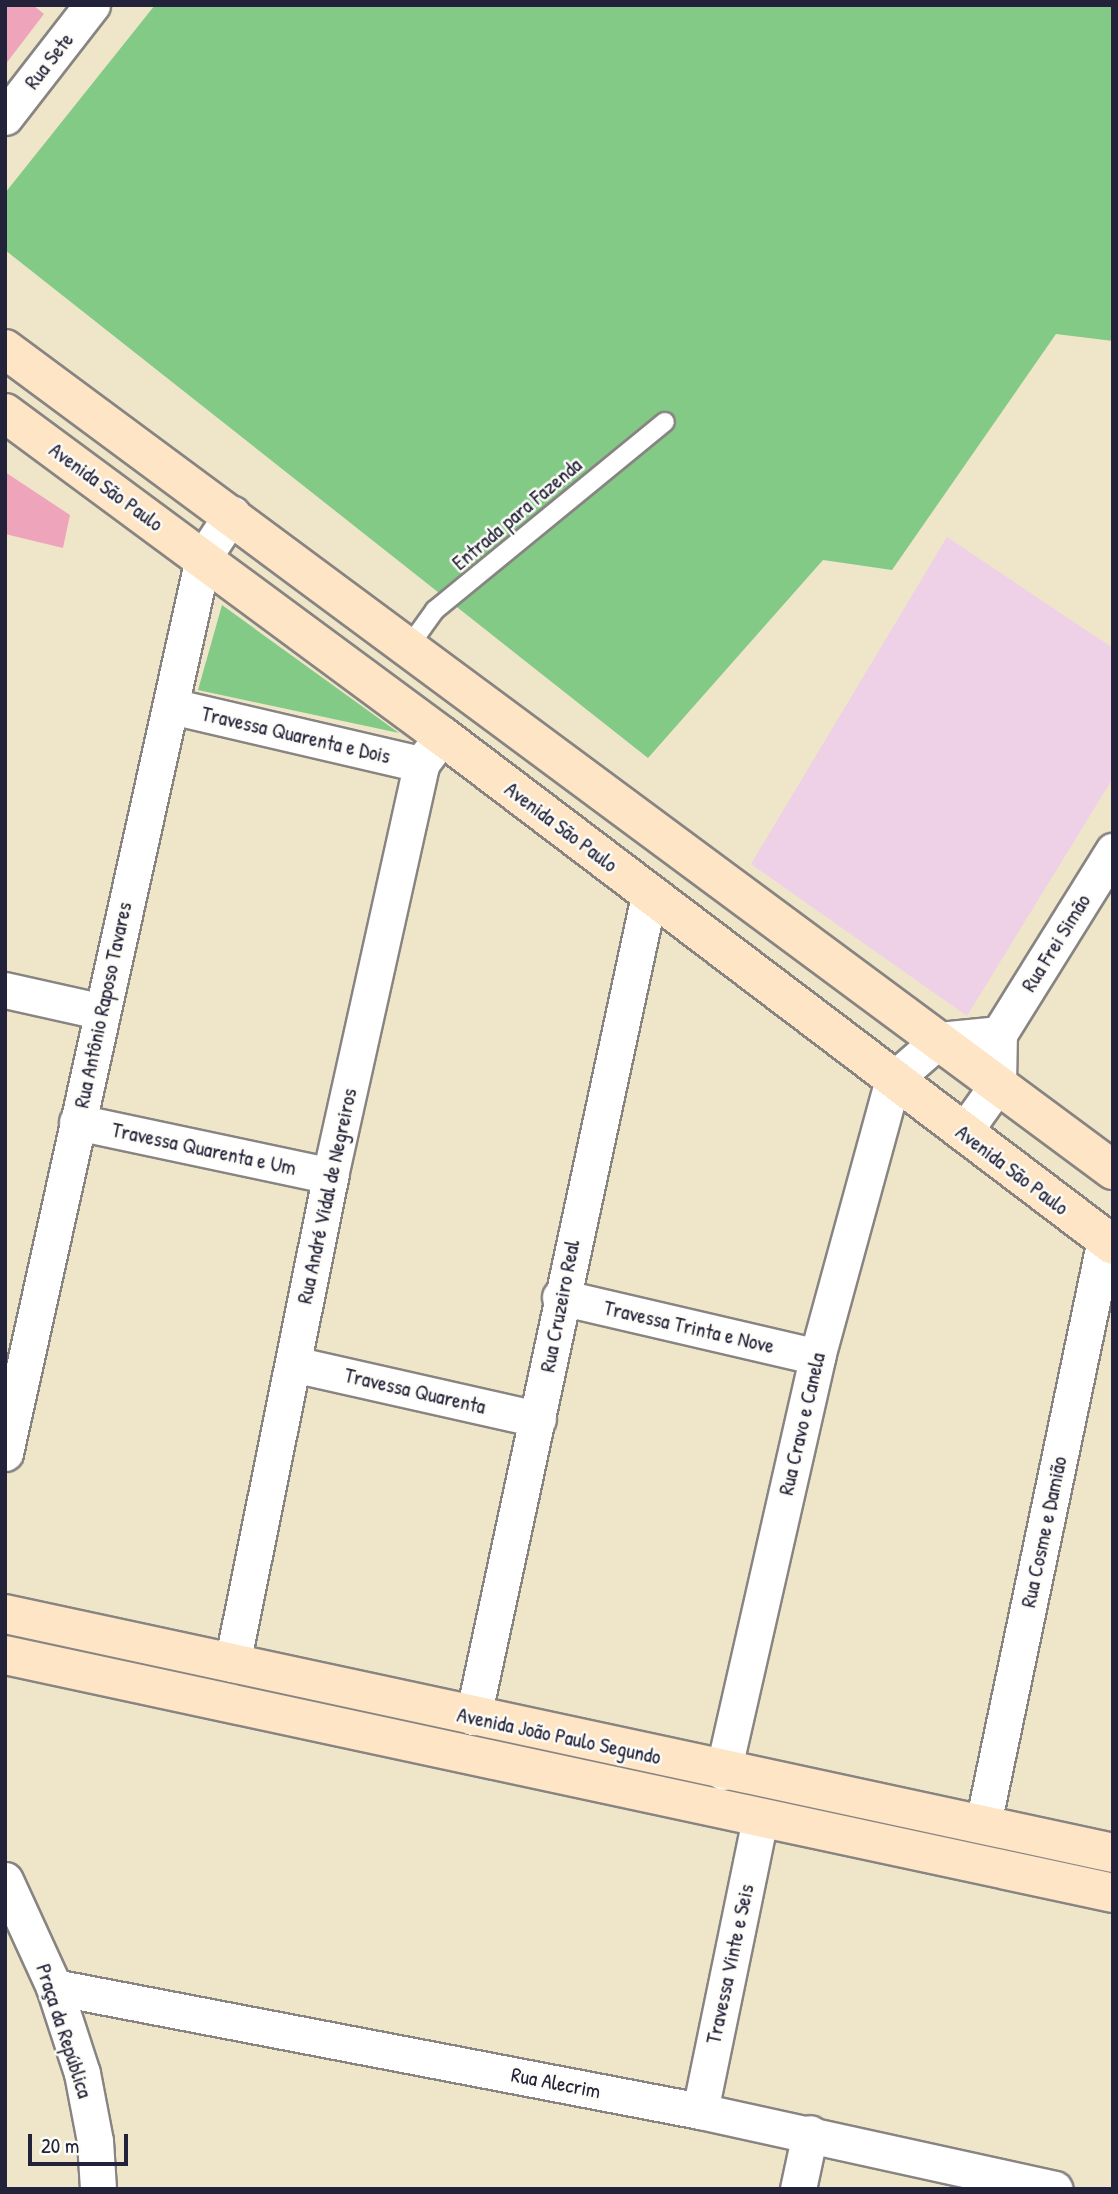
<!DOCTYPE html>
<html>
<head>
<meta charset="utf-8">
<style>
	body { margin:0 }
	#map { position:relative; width:1118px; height:2194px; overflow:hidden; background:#efe6c9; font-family:"Patrick Hand",sans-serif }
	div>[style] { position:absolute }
	.built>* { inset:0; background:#eed0e7 }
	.green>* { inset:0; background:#83ca86 }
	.building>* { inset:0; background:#eea5bc }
	.roads { filter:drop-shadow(2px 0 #888482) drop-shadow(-2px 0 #888482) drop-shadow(0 2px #888482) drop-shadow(0 -2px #888482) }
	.lane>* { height:18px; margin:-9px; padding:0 9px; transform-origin:9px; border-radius:9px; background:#fff }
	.street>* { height:35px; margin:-17.5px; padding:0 17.5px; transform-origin:17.5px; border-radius:17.5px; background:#fff }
	.secondary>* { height:38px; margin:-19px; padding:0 19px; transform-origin:19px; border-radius:19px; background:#fde5c5 }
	span { translate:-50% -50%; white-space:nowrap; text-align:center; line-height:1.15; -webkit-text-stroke:5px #fdfcf7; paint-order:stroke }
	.street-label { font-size:21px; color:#22223b }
	.frame { position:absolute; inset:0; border:7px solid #22223b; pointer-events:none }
	.scale { position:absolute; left:28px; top:2134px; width:100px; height:32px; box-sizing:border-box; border:4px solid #22223b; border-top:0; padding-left:9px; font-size:21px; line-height:24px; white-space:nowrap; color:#22223b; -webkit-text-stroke:5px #fdfcf7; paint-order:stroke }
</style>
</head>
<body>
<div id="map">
	<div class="built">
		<div style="clip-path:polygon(947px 537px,1113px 648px,1113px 778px,967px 1016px,751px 864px)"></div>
	</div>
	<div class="green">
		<div style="clip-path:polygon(155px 5px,1113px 5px,1113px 341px,1056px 334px,892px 570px,823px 560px,648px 758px,5px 250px,5px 193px)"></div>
		<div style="clip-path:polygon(222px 605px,399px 733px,198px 690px)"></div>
	</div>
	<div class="building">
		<div style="clip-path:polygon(5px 5px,33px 5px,44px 14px,5px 65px)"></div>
		<div style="clip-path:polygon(5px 472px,70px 515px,63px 548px,5px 534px)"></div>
	</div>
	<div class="roads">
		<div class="lane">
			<div style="left:407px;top:649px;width:48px;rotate:-54.3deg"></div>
			<div style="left:435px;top:610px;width:297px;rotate:-39.3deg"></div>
		</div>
		<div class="street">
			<div style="left:5px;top:117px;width:142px;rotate:-52.2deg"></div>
			<div style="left:171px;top:706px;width:257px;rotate:13.1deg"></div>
			<div style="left:5px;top:990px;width:96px;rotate:12.6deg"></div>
			<div style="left:77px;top:1122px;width:259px;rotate:12deg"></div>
			<div style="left:963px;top:1133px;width:60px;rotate:-54.5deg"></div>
			<div style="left:998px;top:1084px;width:50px;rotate:-88.9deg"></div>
			<div style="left:999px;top:1034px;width:216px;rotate:-58.1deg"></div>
			<div style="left:560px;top:1297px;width:264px;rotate:13.1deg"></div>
			<div style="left:293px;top:1364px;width:251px;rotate:12.7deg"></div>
			<div style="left:5px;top:1453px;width:917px;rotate:-77.53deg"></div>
			<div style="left:203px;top:558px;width:53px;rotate:-56.6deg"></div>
			<div style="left:232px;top:1664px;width:498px;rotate:-78.6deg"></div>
			<div style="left:330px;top:1176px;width:422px;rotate:-77.5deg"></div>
			<div style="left:421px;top:764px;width:35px;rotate:-53deg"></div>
			<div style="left:473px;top:1717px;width:841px;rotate:-77.91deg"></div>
			<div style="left:723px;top:1772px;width:426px;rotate:-77.2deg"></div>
			<div style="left:817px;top:1357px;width:287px;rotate:-74.7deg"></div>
			<div style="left:893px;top:1080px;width:61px;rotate:-41deg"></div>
			<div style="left:939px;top:1040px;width:60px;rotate:-5.7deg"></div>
			<div style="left:983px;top:1824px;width:598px;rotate:-78.22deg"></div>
			<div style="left:5px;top:1880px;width:118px;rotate:65.4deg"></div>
			<div style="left:54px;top:1987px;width:90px;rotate:72deg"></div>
			<div style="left:82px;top:2073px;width:69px;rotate:79.2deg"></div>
			<div style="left:95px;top:2141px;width:48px;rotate:86.4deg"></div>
			<div style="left:54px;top:1987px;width:658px;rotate:10.87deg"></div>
			<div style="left:700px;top:2111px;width:363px;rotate:12.4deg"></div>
			<div style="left:700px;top:2111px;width:299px;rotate:-78.4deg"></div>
			<div style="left:798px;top:2189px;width:57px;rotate:-77.9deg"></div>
		</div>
		<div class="secondary">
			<div style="left:5px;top:349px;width:1379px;rotate:36.54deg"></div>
			<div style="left:5px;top:413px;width:543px;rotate:36.47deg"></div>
			<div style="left:442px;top:736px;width:842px;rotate:37.18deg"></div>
			<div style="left:5px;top:1614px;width:1133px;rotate:12.17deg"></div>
			<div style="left:5px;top:1655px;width:1133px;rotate:12.12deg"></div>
		</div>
	</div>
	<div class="street-label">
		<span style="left:49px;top:61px;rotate:-52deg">Rua Sete</span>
		<span style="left:106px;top:487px;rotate:36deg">Avenida São Paulo</span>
		<span style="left:517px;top:514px;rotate:-40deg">Entrada para Fazenda</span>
		<span style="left:296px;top:735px;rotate:13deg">Travessa Quarenta e Dois</span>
		<span style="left:561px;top:827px;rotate:37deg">Avenida São Paulo</span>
		<span style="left:1056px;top:943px;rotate:-58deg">Rua Frei Simão</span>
		<span style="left:103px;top:1005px;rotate:-78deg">Rua Antônio Raposo Tavares</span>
		<span style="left:204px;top:1149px;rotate:12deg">Travessa Quarenta e Um</span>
		<span style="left:1012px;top:1170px;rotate:37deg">Avenida São Paulo</span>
		<span style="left:327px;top:1196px;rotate:-78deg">Rua André Vidal de Negreiros</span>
		<span style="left:560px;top:1306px;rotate:-79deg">Rua Cruzeiro Real</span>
		<span style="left:689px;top:1327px;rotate:13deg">Travessa Trinta e Nove</span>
		<span style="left:415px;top:1391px;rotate:13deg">Travessa Quarenta</span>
		<span style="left:802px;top:1424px;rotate:-77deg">Rua Cravo e Canela</span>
		<span style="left:1044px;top:1532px;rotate:-78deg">Rua Cosme e Damião</span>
		<span style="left:559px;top:1736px;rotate:12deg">Avenida João Paulo Segundo</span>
		<span style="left:730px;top:1964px;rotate:-78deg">Travessa Vinte e Seis</span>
		<span style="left:64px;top:2031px;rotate:72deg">Praça da República</span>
		<span style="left:556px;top:2083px;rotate:11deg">Rua Alecrim</span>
	</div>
	<div class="frame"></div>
	<div class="scale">20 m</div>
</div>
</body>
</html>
